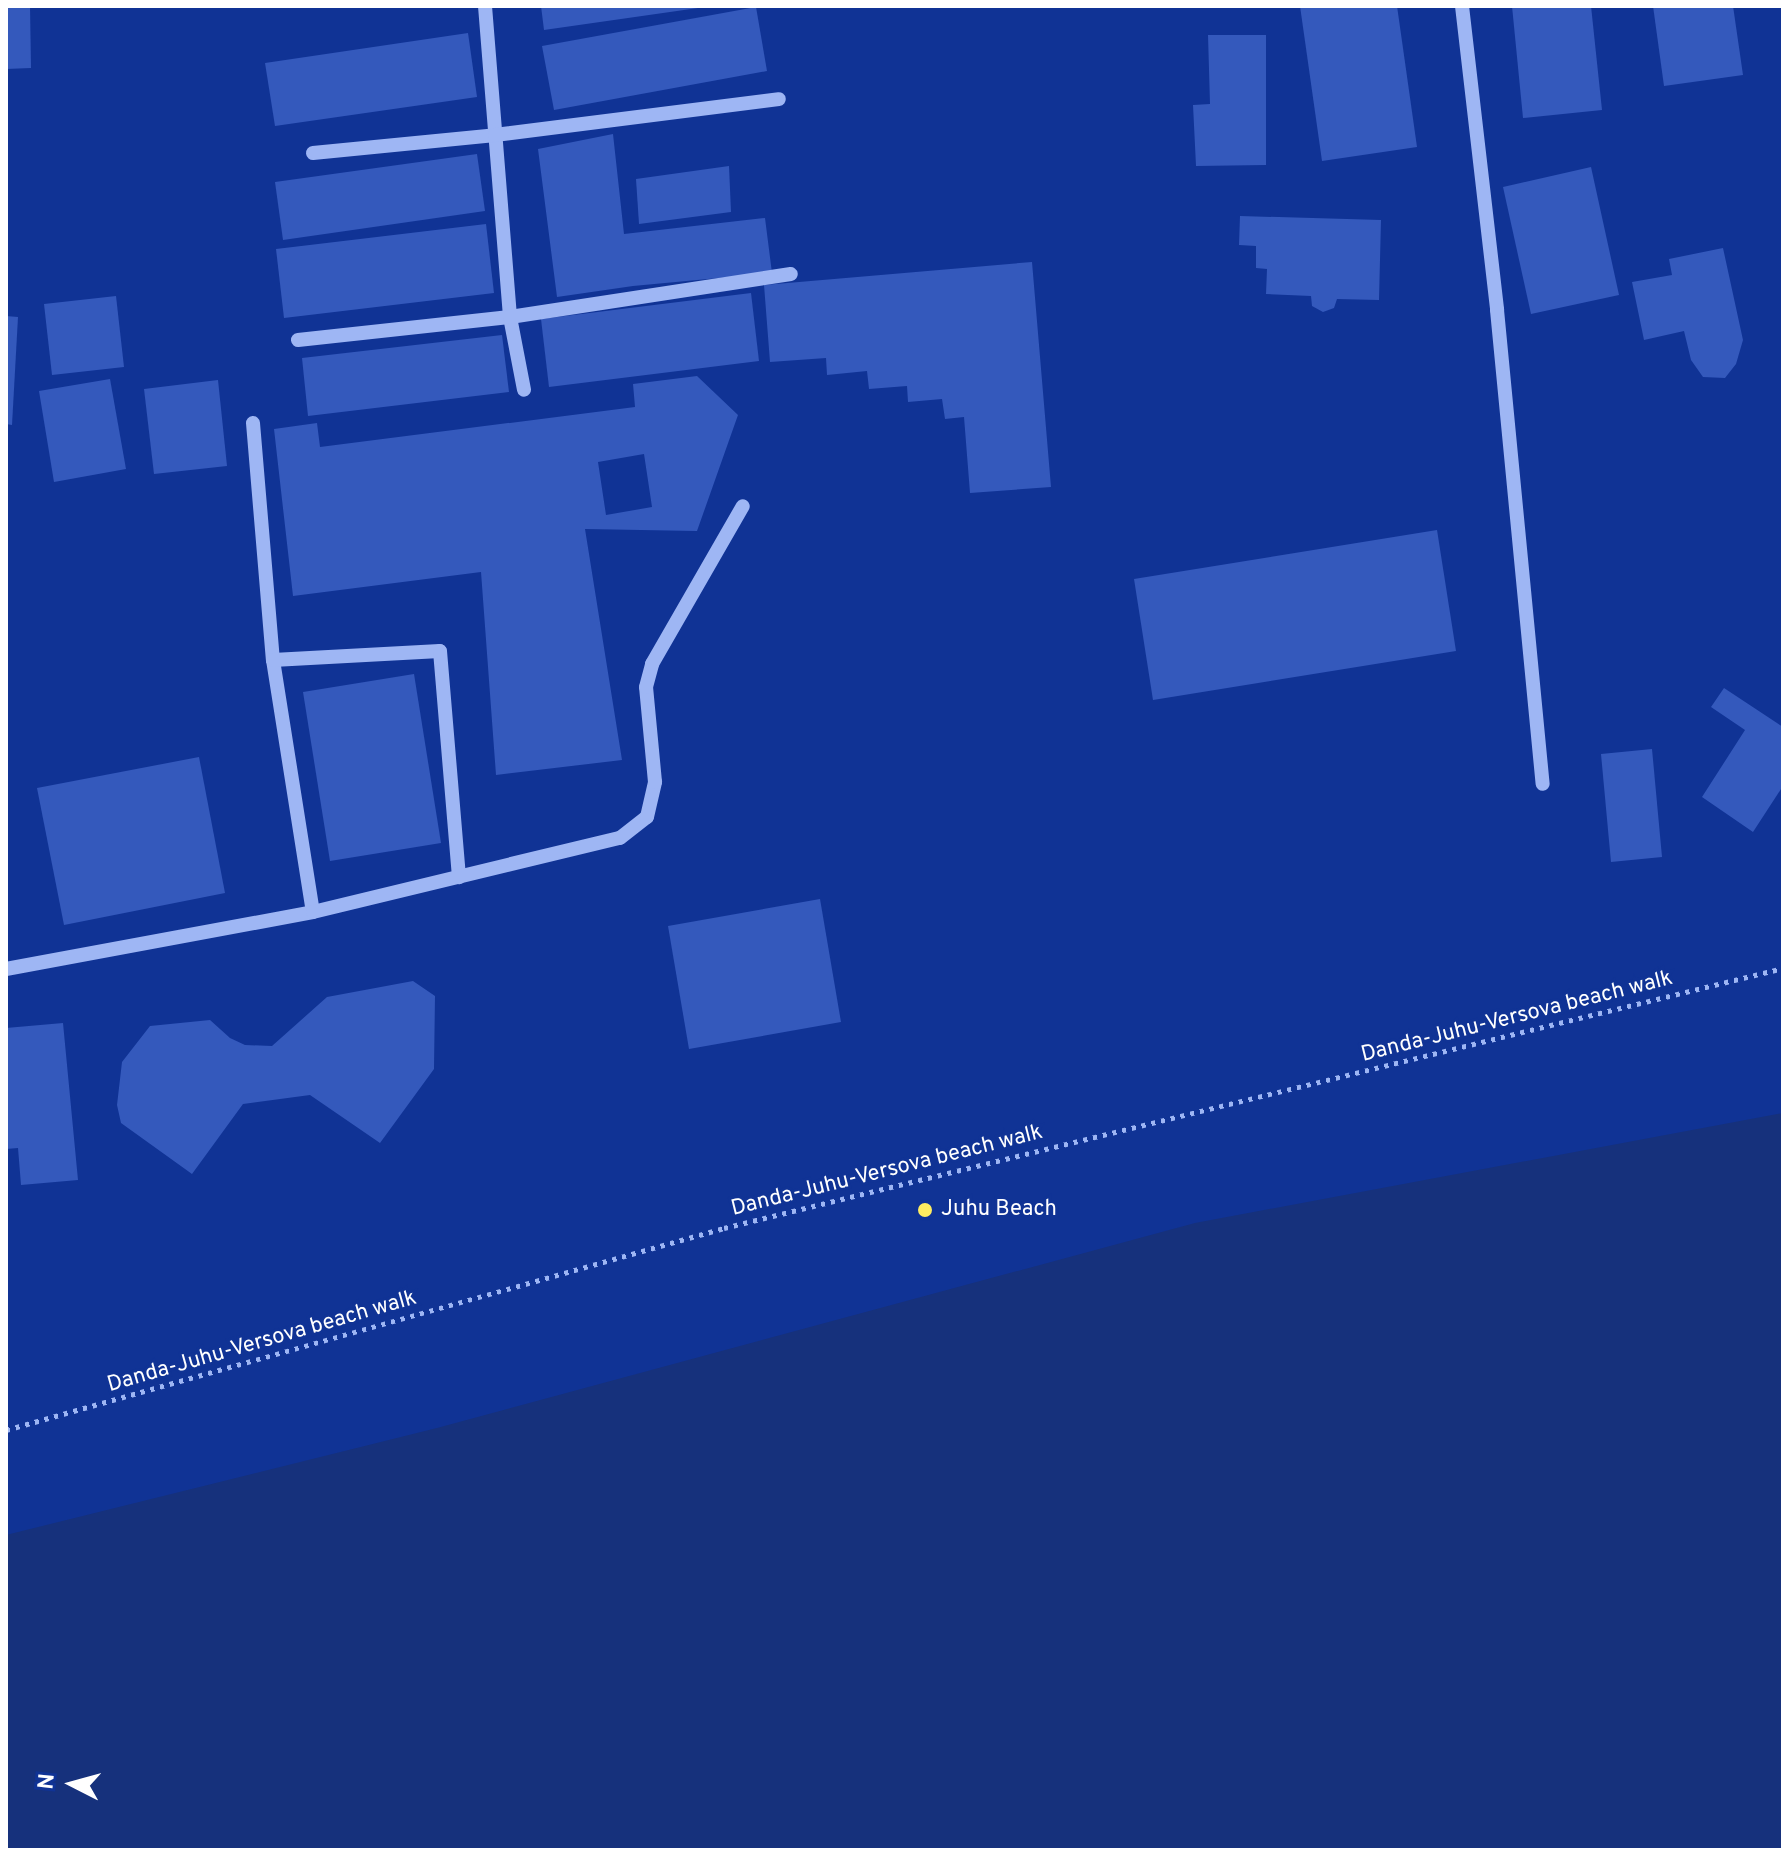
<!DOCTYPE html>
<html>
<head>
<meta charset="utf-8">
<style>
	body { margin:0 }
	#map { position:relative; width:1789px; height:1856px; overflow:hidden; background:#103395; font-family:Overpass,sans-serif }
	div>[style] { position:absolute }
	.water>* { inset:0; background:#16317c }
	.building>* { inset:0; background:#3459bc }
	.path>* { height:5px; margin-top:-2.5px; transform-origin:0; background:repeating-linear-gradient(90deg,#9eb6f4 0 4px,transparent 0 10px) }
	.minor>* { height:14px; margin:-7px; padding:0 7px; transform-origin:7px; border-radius:7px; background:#9eb6f4 }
	.dots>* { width:22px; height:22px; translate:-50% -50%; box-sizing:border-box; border:4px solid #103395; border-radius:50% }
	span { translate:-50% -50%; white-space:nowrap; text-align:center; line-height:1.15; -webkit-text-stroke:6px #103395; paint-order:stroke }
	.street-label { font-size:22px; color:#fff }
	.poi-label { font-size:22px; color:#fff }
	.left { translate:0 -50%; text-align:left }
	.frame { position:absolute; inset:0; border:8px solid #fff; pointer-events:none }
	.north { position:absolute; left:32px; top:1744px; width:80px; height:80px; -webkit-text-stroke:6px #103395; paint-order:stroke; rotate:276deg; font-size:22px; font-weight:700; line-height:32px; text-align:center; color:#fff }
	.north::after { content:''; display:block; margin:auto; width:28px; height:36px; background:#fff; clip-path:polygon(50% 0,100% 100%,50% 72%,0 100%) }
</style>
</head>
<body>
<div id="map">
	<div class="water">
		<div style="clip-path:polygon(1783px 1113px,1783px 1850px,6px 1850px,6px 1535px,437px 1428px,1195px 1223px)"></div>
	</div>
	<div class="building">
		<div style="clip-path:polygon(6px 6px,30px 6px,31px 68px,6px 69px)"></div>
		<div style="clip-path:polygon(541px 6px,698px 6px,698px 8px,544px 30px)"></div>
		<div style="clip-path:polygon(1300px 6px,1397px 6px,1417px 147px,1322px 161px)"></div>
		<div style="clip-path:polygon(1512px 6px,1591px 6px,1602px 110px,1523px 118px)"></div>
		<div style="clip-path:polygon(1653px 6px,1733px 6px,1743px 75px,1664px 86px)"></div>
		<div style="clip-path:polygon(756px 7px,767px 71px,554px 110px,542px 46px)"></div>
		<div style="clip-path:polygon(468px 33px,477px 97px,275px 126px,265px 63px)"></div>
		<div style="clip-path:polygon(1208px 35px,1266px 35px,1266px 165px,1196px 166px,1193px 105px,1210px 104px)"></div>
		<div style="clip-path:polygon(613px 134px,624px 234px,765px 218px,772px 273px,633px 286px,557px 297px,538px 149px)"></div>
		<div style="clip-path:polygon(477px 154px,485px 211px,283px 240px,275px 182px)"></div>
		<div style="clip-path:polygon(729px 166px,731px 212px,639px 224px,636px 179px)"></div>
		<div style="clip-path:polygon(1591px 167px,1619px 295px,1531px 314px,1503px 187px)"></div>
		<div style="clip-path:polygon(1240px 216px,1381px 220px,1379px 300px,1337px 299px,1334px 308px,1323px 312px,1312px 306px,1311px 296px,1266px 294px,1267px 269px,1256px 268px,1256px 246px,1239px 245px)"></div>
		<div style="clip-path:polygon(486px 224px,494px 293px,284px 318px,276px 249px)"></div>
		<div style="clip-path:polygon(1723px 248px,1743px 340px,1736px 364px,1725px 378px,1703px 377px,1691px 360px,1684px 331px,1644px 340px,1632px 282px,1672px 275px,1669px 259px)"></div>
		<div style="clip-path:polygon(1032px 262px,1051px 487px,970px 493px,964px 417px,945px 419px,942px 399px,908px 402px,907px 386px,869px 389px,867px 371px,827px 375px,826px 358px,770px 362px,764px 285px)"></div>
		<div style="clip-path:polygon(751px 293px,759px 361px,549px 387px,541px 319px)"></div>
		<div style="clip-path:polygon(116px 296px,124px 367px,52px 375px,44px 304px)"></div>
		<div style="clip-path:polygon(6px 316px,18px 317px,12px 425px,6px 424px)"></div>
		<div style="clip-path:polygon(502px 335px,509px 392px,308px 416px,302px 358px)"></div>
		<div style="clip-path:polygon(evenodd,697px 376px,738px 415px,697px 531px,585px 529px,622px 760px,496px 775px,481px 572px,293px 596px,274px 429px,317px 423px,320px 447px,635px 407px,633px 384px,697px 376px,644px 454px,652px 507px,606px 515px,598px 462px,644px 454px)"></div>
		<div style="clip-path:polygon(110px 379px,126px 469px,54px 482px,39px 391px)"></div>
		<div style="clip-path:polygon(218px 380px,227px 466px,154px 474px,144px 389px)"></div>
		<div style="clip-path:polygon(1437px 530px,1456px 651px,1153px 700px,1134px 579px)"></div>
		<div style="clip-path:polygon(414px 674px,441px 843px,330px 861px,303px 692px)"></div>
		<div style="clip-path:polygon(1724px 688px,1783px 727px,1783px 786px,1753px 832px,1702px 797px,1745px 730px,1711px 707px)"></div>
		<div style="clip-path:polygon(1652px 749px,1662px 857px,1611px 862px,1601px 754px)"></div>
		<div style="clip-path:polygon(199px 757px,225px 893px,64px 925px,37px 788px)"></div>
		<div style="clip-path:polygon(820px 899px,841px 1022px,689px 1049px,668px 926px)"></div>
		<div style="clip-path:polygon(413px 981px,435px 996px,434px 1069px,380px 1143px,310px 1095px,243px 1104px,192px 1174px,121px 1123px,117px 1105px,122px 1062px,150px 1026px,210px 1020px,230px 1038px,245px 1045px,272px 1046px,327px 997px)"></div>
		<div style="clip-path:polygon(63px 1023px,78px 1180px,21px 1185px,18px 1148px,6px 1149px,6px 1028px)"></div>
	</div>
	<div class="path">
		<div style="left:6px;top:1430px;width:746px;rotate:-15.71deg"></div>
		<div style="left:724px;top:1228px;width:1090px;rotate:-13.79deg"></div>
	</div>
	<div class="minor">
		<div style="left:485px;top:6px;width:312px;rotate:85.4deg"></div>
		<div style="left:510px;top:317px;width:74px;rotate:79.1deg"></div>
		<div style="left:1462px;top:6px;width:306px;rotate:83.4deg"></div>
		<div style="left:1497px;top:310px;width:476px;rotate:84.5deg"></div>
		<div style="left:313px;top:153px;width:183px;rotate:-5.6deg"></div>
		<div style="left:495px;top:135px;width:286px;rotate:-7.2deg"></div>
		<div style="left:298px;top:340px;width:213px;rotate:-6.2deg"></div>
		<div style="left:510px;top:317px;width:284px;rotate:-8.7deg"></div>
		<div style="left:253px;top:423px;width:238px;rotate:85.2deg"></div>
		<div style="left:273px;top:660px;width:255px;rotate:81deg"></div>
		<div style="left:273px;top:660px;width:167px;rotate:-3.1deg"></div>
		<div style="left:440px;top:651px;width:227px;rotate:85.2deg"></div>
		<div style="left:6px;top:969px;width:312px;rotate:-10.5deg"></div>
		<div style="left:313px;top:912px;width:316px;rotate:-13.6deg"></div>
		<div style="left:620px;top:838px;width:34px;rotate:-38deg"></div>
		<div style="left:647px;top:817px;width:36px;rotate:-77deg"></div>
		<div style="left:655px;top:782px;width:95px;rotate:-95.4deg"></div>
		<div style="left:646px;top:687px;width:24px;rotate:-75deg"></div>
		<div style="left:652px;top:664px;width:182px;rotate:-60.1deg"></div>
	</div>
	<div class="dots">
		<div style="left:925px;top:1210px;background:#ffed61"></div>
	</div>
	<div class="street-label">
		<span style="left:1517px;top:1017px;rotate:-14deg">Danda-Juhu-Versova beach walk</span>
		<span style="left:887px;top:1171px;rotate:-14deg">Danda-Juhu-Versova beach walk</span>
		<span style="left:262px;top:1342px;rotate:-16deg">Danda-Juhu-Versova beach walk</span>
	</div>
	<div class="poi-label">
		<span class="left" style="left:941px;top:1210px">Juhu Beach</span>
	</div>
	<div class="frame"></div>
	<div class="north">N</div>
</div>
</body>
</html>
